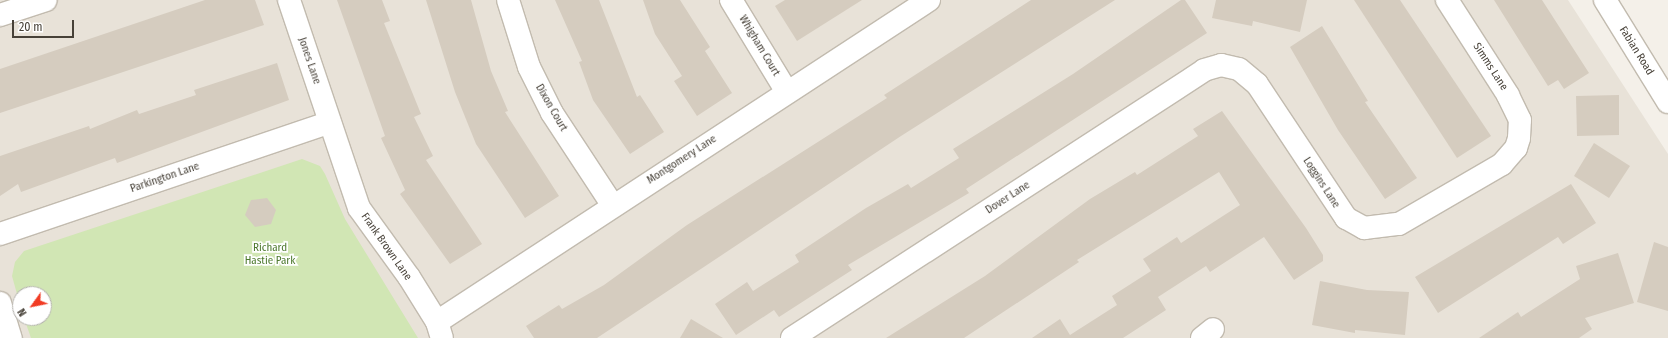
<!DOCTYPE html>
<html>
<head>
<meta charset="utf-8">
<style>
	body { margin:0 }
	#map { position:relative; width:1668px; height:338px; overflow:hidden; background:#f4f0e9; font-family:"Fira Sans Condensed",sans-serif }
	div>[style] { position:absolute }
	.residential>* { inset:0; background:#e8e2d8 }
	.green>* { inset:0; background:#d1e6b4 }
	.building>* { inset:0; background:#d5ccbf }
	.roads { filter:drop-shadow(1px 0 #c2bbaf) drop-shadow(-1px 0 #c2bbaf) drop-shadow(0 1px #c2bbaf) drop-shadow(0 -1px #c2bbaf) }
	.street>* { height:22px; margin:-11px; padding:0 11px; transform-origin:11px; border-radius:11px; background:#fff }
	span { translate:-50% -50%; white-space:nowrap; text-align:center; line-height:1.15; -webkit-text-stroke:3.5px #fff; paint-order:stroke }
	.street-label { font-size:11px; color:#474138 }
	.park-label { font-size:11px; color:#4c782d }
	.north { position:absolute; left:12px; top:286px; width:40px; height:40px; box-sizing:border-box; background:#fff; border:1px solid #b5b3af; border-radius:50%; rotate:237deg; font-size:11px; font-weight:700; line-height:16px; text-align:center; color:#474138 }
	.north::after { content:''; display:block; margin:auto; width:14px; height:18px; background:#f13b23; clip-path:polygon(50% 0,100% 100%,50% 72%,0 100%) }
	.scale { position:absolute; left:12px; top:20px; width:62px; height:18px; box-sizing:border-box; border:2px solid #474138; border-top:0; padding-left:5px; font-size:12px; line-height:14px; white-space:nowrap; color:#474138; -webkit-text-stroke:3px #fff; paint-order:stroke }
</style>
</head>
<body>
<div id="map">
	<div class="residential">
		<div style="clip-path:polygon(evenodd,0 0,1568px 0,1668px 154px,1668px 338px,0 338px,0 0,20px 294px,44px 294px,44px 318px,20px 318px,20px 294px)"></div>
	</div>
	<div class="green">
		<div style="clip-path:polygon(302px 159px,320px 166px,325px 174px,345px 219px,418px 338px,31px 338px,24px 318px,44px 318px,44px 294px,20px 294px,20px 305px,12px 276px,15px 262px,24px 251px)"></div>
	</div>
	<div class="building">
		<div style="clip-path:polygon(205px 0,255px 0,264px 25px,0 113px,0 69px)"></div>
		<div style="clip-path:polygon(337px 0,382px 0,390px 21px,384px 23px,421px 114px,414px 117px,433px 156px,426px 160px,482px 244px,450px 264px,400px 194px,405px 190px,381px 138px,385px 136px)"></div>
		<div style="clip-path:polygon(426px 0,471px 0,491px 71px,508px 111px,505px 112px,559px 196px,525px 218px,476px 144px,455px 92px)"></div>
		<div style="clip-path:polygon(555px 0,599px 0,637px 97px,640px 95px,664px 132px,630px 154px,593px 100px,579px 62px,582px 61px)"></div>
		<div style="clip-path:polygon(643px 0,680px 0,710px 47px,705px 51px,732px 93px,697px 116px,674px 81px,682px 76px,655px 34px)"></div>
		<div style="clip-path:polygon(785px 0,862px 0,797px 41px,775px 6px)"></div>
		<div style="clip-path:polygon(1031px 0,1115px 0,901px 136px,597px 338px,534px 338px,526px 326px,559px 305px,562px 309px,604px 285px,687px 225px,887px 98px,884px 95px)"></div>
		<div style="clip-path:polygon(1181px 0,1185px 0,1207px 33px,966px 189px,969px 193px,848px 265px,852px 270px,810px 297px,779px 317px,774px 310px,736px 335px,715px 304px,747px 282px,753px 291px,799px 262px,795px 255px,866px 208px,908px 184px,911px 188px,959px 158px,953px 149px,1073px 74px)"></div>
		<div style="clip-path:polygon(1216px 0,1307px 0,1300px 32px,1253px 21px,1252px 26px,1212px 18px)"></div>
		<div style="clip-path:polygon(1354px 0,1400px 0,1491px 136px,1457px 158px)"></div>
		<div style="clip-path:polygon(1494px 0,1542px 0,1589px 73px,1564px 89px,1558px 80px,1548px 86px)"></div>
		<div style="clip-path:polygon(1322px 26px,1368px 101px,1365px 102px,1417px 178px,1385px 199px,1338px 130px,1290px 47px)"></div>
		<div style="clip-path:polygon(277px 63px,289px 100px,117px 163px,115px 158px,21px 192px,18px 184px,0 196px,0 156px,89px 126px,90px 129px,137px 110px,139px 114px,196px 95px,194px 90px)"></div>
		<div style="clip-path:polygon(1619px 95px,1619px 135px,1577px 136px,1576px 96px)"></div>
		<div style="clip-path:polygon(1222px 111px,1306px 228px,1323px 255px,1323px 261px,1294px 280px,1264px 237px,1210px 272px,1206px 266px,1158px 297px,1166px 310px,1123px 338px,1032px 338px,1060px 319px,1070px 335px,1117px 305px,1112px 296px,1151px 271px,1143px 259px,1177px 237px,1181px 243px,1240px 205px,1219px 172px,1077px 260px,1079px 262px,964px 338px,886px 338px,985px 276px,1090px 199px,1135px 172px,1137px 175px,1198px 136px,1193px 129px)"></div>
		<div style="clip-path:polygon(1594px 143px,1630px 166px,1609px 198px,1574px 176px)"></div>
		<div style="clip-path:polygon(1571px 184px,1596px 223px,1563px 244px,1558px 237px,1438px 313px,1415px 277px)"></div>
		<div style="clip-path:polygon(267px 198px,276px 210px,271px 224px,255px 227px,245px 215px,251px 200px)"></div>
		<div style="clip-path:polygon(1654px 242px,1668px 247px,1668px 311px,1637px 302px)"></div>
		<div style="clip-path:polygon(1618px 253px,1634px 303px,1585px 318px,1592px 329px,1579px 338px,1479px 338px,1518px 312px,1521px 317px,1580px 279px,1576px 266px)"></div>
		<div style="clip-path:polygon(1320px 281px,1367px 290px,1409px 292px,1405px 335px,1355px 330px,1355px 333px,1312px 325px)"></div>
		<div style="clip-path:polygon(691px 319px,723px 338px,680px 338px)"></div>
	</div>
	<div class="roads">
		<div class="street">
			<div style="left:289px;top:0;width:219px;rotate:71.4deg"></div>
			<div style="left:359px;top:208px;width:85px;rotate:54.1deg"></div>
			<div style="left:409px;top:277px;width:53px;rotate:58.1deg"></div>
			<div style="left:437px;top:322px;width:17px;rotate:73deg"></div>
			<div style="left:508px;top:0;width:70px;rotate:72.6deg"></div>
			<div style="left:529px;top:67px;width:51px;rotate:63.4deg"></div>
			<div style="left:552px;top:113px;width:111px;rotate:56.7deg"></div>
			<div style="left:731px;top:0;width:108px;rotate:58.7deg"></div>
			<div style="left:1605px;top:0;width:120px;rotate:58.3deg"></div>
			<div style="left:0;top:15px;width:48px;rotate:-18.1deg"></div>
			<div style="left:0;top:234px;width:348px;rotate:-18.7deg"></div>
			<div style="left:0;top:303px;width:37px;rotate:73deg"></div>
			<div style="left:437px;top:322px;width:588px;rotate:-33.2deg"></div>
			<div style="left:792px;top:338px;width:491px;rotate:-33deg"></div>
			<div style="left:1204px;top:70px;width:18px;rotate:-16deg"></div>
			<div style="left:1221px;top:65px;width:18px;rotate:13deg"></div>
			<div style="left:1239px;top:69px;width:23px;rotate:40deg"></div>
			<div style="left:1257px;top:84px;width:161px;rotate:56.4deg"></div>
			<div style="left:1346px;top:218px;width:21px;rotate:29deg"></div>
			<div style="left:1364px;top:228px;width:35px;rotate:-7deg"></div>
			<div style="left:1399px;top:224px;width:119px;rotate:-30.2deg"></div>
			<div style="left:1502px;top:164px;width:21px;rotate:-49deg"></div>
			<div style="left:1516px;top:148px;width:10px;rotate:-73deg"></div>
			<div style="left:1519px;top:138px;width:18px;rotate:-87deg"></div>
			<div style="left:1520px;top:120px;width:28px;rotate:-116deg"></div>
			<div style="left:1508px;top:95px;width:113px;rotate:-122.7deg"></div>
			<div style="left:1202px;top:338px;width:14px;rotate:-39deg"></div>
		</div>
	</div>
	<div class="street-label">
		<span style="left:759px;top:46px;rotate:59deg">Whigham Court</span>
		<span style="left:1636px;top:51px;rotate:58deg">Fabian Road</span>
		<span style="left:309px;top:61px;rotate:71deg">Jones Lane</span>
		<span style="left:1490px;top:67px;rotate:57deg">Simms Lane</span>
		<span style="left:551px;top:108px;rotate:60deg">Dixon Court</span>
		<span style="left:682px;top:160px;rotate:-33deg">Montgomery Lane</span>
		<span style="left:165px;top:178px;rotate:-19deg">Parkington Lane</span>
		<span style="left:1321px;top:183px;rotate:57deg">Loggins Lane</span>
		<span style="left:1008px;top:198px;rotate:-33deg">Dover Lane</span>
		<span style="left:386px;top:247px;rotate:55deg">Frank Brown Lane</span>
	</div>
	<div class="park-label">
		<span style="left:270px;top:255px">Richard<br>Hastie Park</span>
	</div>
	<div class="north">N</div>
	<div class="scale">20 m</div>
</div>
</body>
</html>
